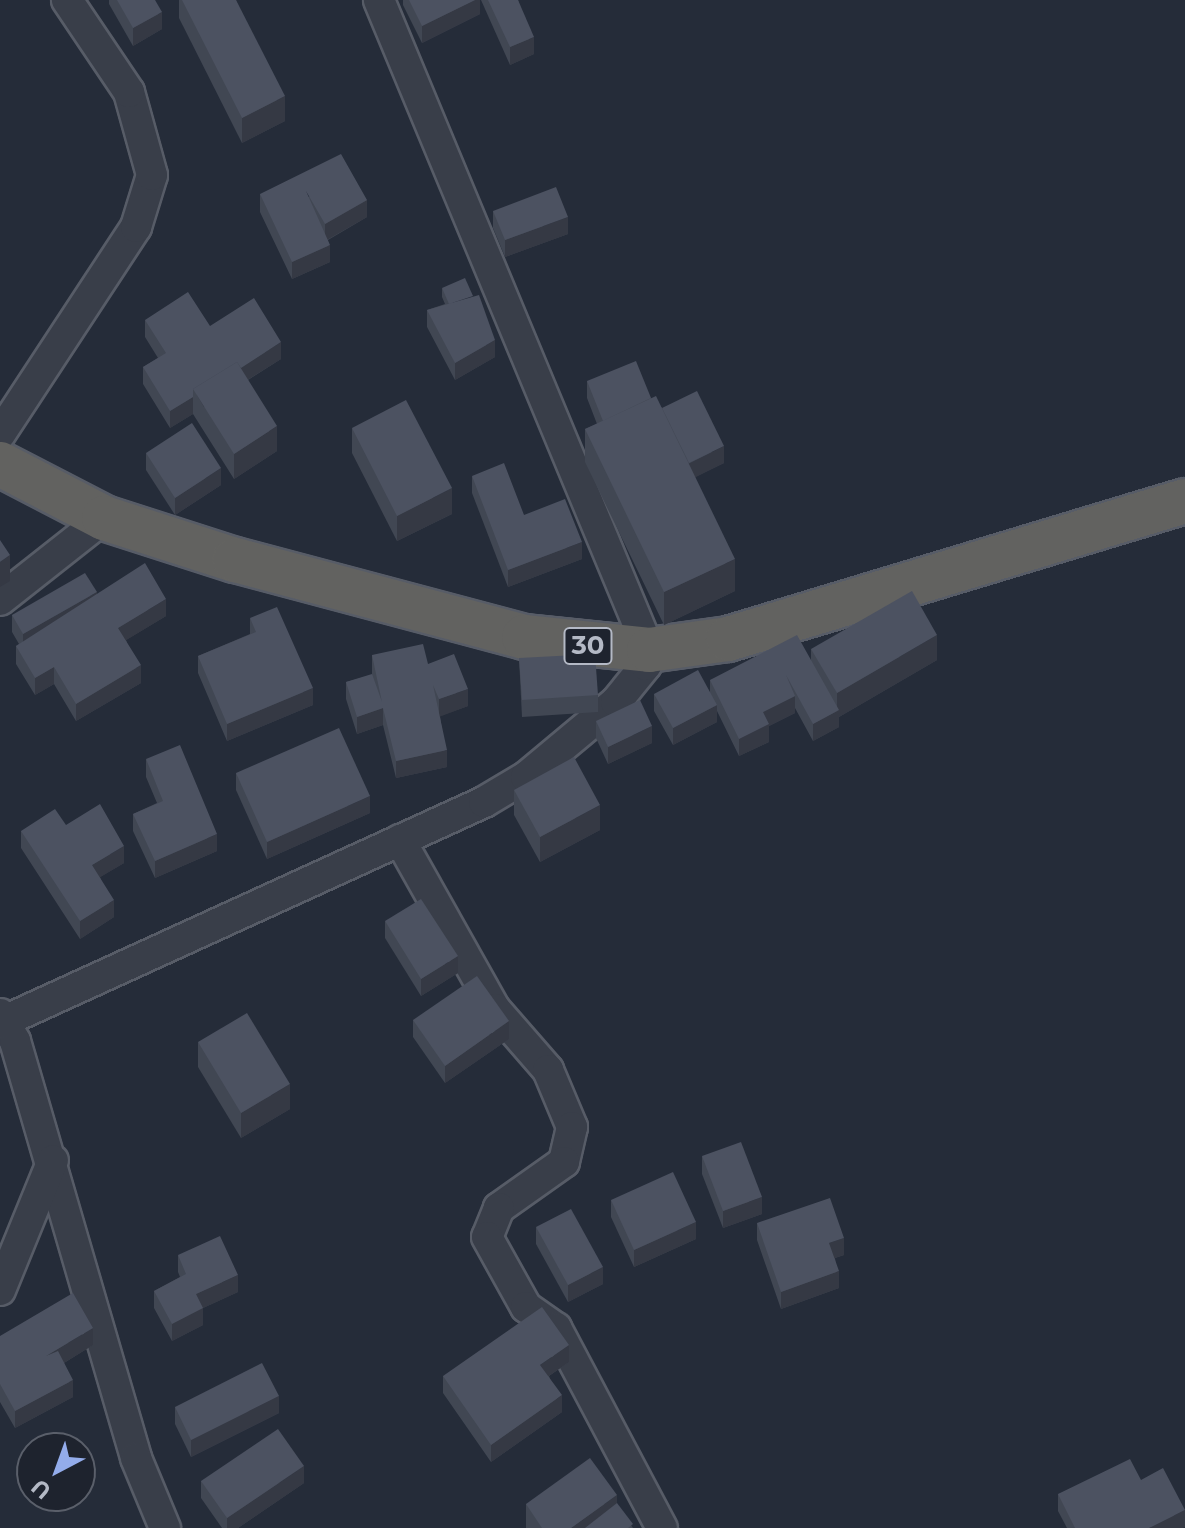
<!DOCTYPE html>
<html>
<head>
<meta charset="utf-8">
<style>
	body { margin:0 }
	#map { position:relative; width:1185px; height:1528px; overflow:hidden; background:#252c39; font-family:Montserrat,sans-serif }
	div>[style] { position:absolute }
	.roads { filter:drop-shadow(2px 0 #575c67) drop-shadow(-2px 0 #575c67) drop-shadow(0 2px #575c67) drop-shadow(0 -2px #575c67) }
	.minor>* { height:30px; margin:-15px; padding:0 15px; transform-origin:15px; border-radius:15px; background:#393e49 }
	.trunk>* { height:44px; margin:-22px; padding:0 22px; transform-origin:22px; border-radius:22px; background:#626260 }
	.wall>* { inset:0; background:#414753 }
	.shaded-wall>* { inset:0; background:#353944 }
	.building>* { inset:0; background:#4c5261 }
	span { translate:-50% -50%; white-space:nowrap; text-align:center; line-height:1.15; -webkit-text-stroke:8px #1e232e; paint-order:stroke }
	.shield-label span { padding:2px 6px; background:#1e232e; border:2px solid; border-radius:6px; -webkit-text-stroke-width:0 }
	.shield-label { font-size:26px; color:#b4b9c5; font-weight:700 }
	.north { position:absolute; left:16px; top:1432px; width:80px; height:80px; box-sizing:border-box; background:#1e232e; border:2px solid #5a5f6a; border-radius:50%; rotate:221deg; font-size:22px; font-weight:700; line-height:32px; text-align:center; color:#b4b9c5 }
	.north::after { content:''; display:block; margin:auto; width:28px; height:36px; background:#93aceb; clip-path:polygon(50% 0,100% 100%,50% 72%,0 100%) }
</style>
</head>
<body>
<div id="map">
	<div class="roads">
		<div class="minor">
			<div style="left:0;top:434px;width:248px;rotate:-56.7deg"></div>
			<div style="left:136px;top:227px;width:54px;rotate:-72.9deg"></div>
			<div style="left:152px;top:175px;width:86px;rotate:-105.5deg"></div>
			<div style="left:129px;top:92px;width:111px;rotate:-124deg"></div>
			<div style="left:0;top:600px;width:132px;rotate:-38.3deg"></div>
			<div style="left:400px;top:840px;width:194px;rotate:60.7deg"></div>
			<div style="left:495px;top:1009px;width:81px;rotate:49deg"></div>
			<div style="left:548px;top:1070px;width:62px;rotate:67.2deg"></div>
			<div style="left:572px;top:1127px;width:36px;rotate:103deg"></div>
			<div style="left:564px;top:1162px;width:80px;rotate:144.7deg"></div>
			<div style="left:499px;top:1208px;width:31px;rotate:112deg"></div>
			<div style="left:487px;top:1237px;width:80px;rotate:60.9deg"></div>
			<div style="left:526px;top:1307px;width:37px;rotate:35deg"></div>
			<div style="left:556px;top:1328px;width:226px;rotate:62.1deg"></div>
			<div style="left:0;top:1014px;width:31px;rotate:61deg"></div>
			<div style="left:15px;top:1041px;width:434px;rotate:73.8deg"></div>
			<div style="left:136px;top:1458px;width:76px;rotate:67.5deg"></div>
			<div style="left:0;top:1023px;width:532px;rotate:-24.54deg"></div>
			<div style="left:484px;top:802px;width:49px;rotate:-30.8deg"></div>
			<div style="left:526px;top:777px;width:117px;rotate:-39.8deg"></div>
			<div style="left:616px;top:702px;width:48px;rotate:-51deg"></div>
			<div style="left:646px;top:665px;width:15px;rotate:-79deg"></div>
			<div style="left:649px;top:650px;width:704px;rotate:-112.56deg"></div>
			<div style="left:0;top:1290px;width:140px;rotate:-67.8deg"></div>
		</div>
		<div class="trunk">
			<div style="left:0;top:464px;width:117px;rotate:27.4deg"></div>
			<div style="left:104px;top:518px;width:138px;rotate:17.8deg"></div>
			<div style="left:235px;top:560px;width:299px;rotate:14.9deg"></div>
			<div style="left:524px;top:637px;width:126px;rotate:5.9deg"></div>
			<div style="left:649px;top:650px;width:80px;rotate:-7.9deg"></div>
			<div style="left:728px;top:639px;width:477px;rotate:-16.8deg"></div>
		</div>
	</div>
	<div class="wall">
		<div style="clip-path:polygon(109px 0,155px 0,162px 29px,133px 46px,109px 4px)"></div>
		<div style="clip-path:polygon(179px 0,236px 0,285px 121px,242px 143px,179px 18px)"></div>
		<div style="clip-path:polygon(403px 0,480px 0,480px 14px,422px 43px,403px 5px)"></div>
		<div style="clip-path:polygon(481px 0,518px 0,534px 54px,510px 65px)"></div>
		<div style="clip-path:polygon(260px 194px,367px 200px,367px 217px,328px 240px,330px 262px,292px 279px,260px 212px)"></div>
		<div style="clip-path:polygon(493px 211px,568px 234px,505px 257px,493px 228px)"></div>
		<div style="clip-path:polygon(442px 288px,495px 357px,455px 380px,427px 327px,427px 310px,445px 304px,442px 297px)"></div>
		<div style="clip-path:polygon(145px 320px,210px 326px,281px 359px,248px 380px,277px 451px,234px 479px,193px 414px,170px 428px,143px 384px,143px 367px,158px 358px,145px 337px)"></div>
		<div style="clip-path:polygon(587px 381px,651px 398px,724px 463px,695px 477px,735px 591px,664px 625px,585px 462px,585px 429px,597px 424px,587px 398px)"></div>
		<div style="clip-path:polygon(352px 428px,452px 514px,397px 541px,352px 453px)"></div>
		<div style="clip-path:polygon(146px 453px,221px 485px,175px 515px,146px 470px)"></div>
		<div style="clip-path:polygon(472px 476px,524px 515px,582px 559px,508px 587px,472px 493px)"></div>
		<div style="clip-path:polygon(97px 594px,166px 616px,126px 640px,141px 683px,76px 721px,54px 684px,35px 695px,16px 664px,16px 646px,19px 644px,12px 632px,12px 615px)"></div>
		<div style="clip-path:polygon(250px 618px,313px 705px,227px 741px,198px 673px,198px 656px,250px 634px)"></div>
		<div style="clip-path:polygon(811px 649px,937px 660px,839px 717px,839px 727px,813px 741px,795px 708px,795px 713px,769px 726px,769px 742px,739px 756px,717px 711px,717px 722px,673px 745px,654px 711px,654px 694px,710px 692px,710px 680px,811px 661px)"></div>
		<div style="clip-path:polygon(372px 655px,428px 664px,468px 706px,440px 716px,447px 767px,396px 778px,383px 725px,357px 734px,346px 699px,346px 682px,372px 675px)"></div>
		<div style="clip-path:polygon(519px 658px,598px 695px,598px 712px,522px 717px)"></div>
		<div style="clip-path:polygon(596px 721px,652px 743px,608px 764px,596px 738px)"></div>
		<div style="clip-path:polygon(146px 759px,217px 851px,155px 878px,133px 831px,133px 814px,157px 803px,146px 777px)"></div>
		<div style="clip-path:polygon(236px 773px,370px 813px,267px 859px,236px 790px)"></div>
		<div style="clip-path:polygon(514px 790px,600px 830px,540px 862px,514px 815px)"></div>
		<div style="clip-path:polygon(66px 825px,124px 863px,100px 877px,114px 917px,80px 939px,21px 848px,21px 831px)"></div>
		<div style="clip-path:polygon(385px 921px,458px 973px,421px 996px,385px 938px)"></div>
		<div style="clip-path:polygon(413px 1020px,509px 1039px,445px 1083px,413px 1037px)"></div>
		<div style="clip-path:polygon(198px 1042px,290px 1109px,241px 1138px,198px 1067px)"></div>
		<div style="clip-path:polygon(702px 1156px,762px 1214px,723px 1228px,702px 1174px)"></div>
		<div style="clip-path:polygon(611px 1200px,696px 1239px,634px 1267px,611px 1217px)"></div>
		<div style="clip-path:polygon(757px 1223px,844px 1255px,835px 1258px,839px 1288px,781px 1309px,757px 1240px)"></div>
		<div style="clip-path:polygon(536px 1227px,603px 1284px,568px 1302px,536px 1244px)"></div>
		<div style="clip-path:polygon(178px 1255px,238px 1292px,203px 1308px,203px 1325px,172px 1341px,154px 1308px,154px 1291px,180px 1277px,178px 1272px)"></div>
		<div style="clip-path:polygon(0 1336px,93px 1345px,64px 1363px,73px 1397px,15px 1428px,0 1402px)"></div>
		<div style="clip-path:polygon(569px 1362px,549px 1376px,562px 1412px,491px 1462px,443px 1393px,443px 1376px)"></div>
		<div style="clip-path:polygon(175px 1407px,279px 1413px,191px 1457px,175px 1424px)"></div>
		<div style="clip-path:polygon(1141px 1480px,1185px 1527px,1067px 1528px,1058px 1511px,1058px 1494px)"></div>
		<div style="clip-path:polygon(201px 1481px,304px 1483px,238px 1528px,222px 1528px,201px 1498px)"></div>
		<div style="clip-path:polygon(526px 1504px,617px 1504px,633px 1528px,526px 1528px)"></div>
	</div>
	<div class="shaded-wall">
		<div style="clip-path:polygon(475px 0,480px 0,480px 14px,422px 43px,422px 26px)"></div>
		<div style="clip-path:polygon(162px 12px,162px 29px,133px 46px,133px 28px)"></div>
		<div style="clip-path:polygon(534px 37px,534px 54px,510px 65px,510px 47px)"></div>
		<div style="clip-path:polygon(285px 96px,285px 121px,242px 143px,242px 118px)"></div>
		<div style="clip-path:polygon(367px 200px,367px 217px,325px 241px,325px 224px)"></div>
		<div style="clip-path:polygon(568px 217px,568px 234px,505px 257px,505px 240px)"></div>
		<div style="clip-path:polygon(330px 245px,330px 262px,292px 279px,292px 262px)"></div>
		<div style="clip-path:polygon(495px 340px,495px 357px,455px 380px,455px 363px)"></div>
		<div style="clip-path:polygon(281px 342px,281px 359px,204px 407px,197px 395px)"></div>
		<div style="clip-path:polygon(193px 397px,193px 414px,170px 428px,170px 411px)"></div>
		<div style="clip-path:polygon(277px 426px,277px 451px,234px 479px,234px 454px)"></div>
		<div style="clip-path:polygon(724px 446px,724px 463px,684px 483px,684px 466px)"></div>
		<div style="clip-path:polygon(221px 468px,221px 485px,175px 515px,175px 498px)"></div>
		<div style="clip-path:polygon(452px 488px,452px 514px,397px 541px,397px 516px)"></div>
		<div style="clip-path:polygon(582px 542px,582px 559px,508px 587px,508px 570px)"></div>
		<div style="clip-path:polygon(10px 555px,10px 581px,0 587px,0 562px)"></div>
		<div style="clip-path:polygon(735px 559px,735px 591px,664px 625px,664px 592px)"></div>
		<div style="clip-path:polygon(97px 592px,97px 609px,23px 652px,23px 634px)"></div>
		<div style="clip-path:polygon(166px 599px,166px 616px,118px 645px,118px 628px)"></div>
		<div style="clip-path:polygon(937px 635px,937px 660px,839px 717px,839px 727px,813px 741px,813px 724px,837px 711px,837px 693px)"></div>
		<div style="clip-path:polygon(141px 665px,141px 683px,76px 721px,76px 704px)"></div>
		<div style="clip-path:polygon(54px 667px,54px 684px,35px 695px,35px 678px)"></div>
		<div style="clip-path:polygon(313px 688px,313px 705px,227px 741px,227px 724px)"></div>
		<div style="clip-path:polygon(468px 689px,468px 706px,439px 717px,439px 699px)"></div>
		<div style="clip-path:polygon(795px 696px,795px 713px,769px 726px,769px 742px,739px 756px,739px 739px,763px 712px)"></div>
		<div style="clip-path:polygon(717px 705px,717px 722px,673px 745px,673px 728px)"></div>
		<div style="clip-path:polygon(383px 708px,383px 725px,357px 734px,357px 717px)"></div>
		<div style="clip-path:polygon(652px 726px,652px 743px,608px 764px,608px 747px)"></div>
		<div style="clip-path:polygon(447px 750px,447px 767px,396px 778px,396px 761px)"></div>
		<div style="clip-path:polygon(370px 796px,370px 813px,267px 859px,267px 842px)"></div>
		<div style="clip-path:polygon(600px 805px,600px 830px,540px 862px,540px 837px)"></div>
		<div style="clip-path:polygon(217px 834px,217px 851px,155px 878px,155px 861px)"></div>
		<div style="clip-path:polygon(124px 846px,124px 863px,92px 882px,92px 865px)"></div>
		<div style="clip-path:polygon(114px 900px,114px 917px,80px 939px,80px 921px)"></div>
		<div style="clip-path:polygon(458px 956px,458px 973px,421px 996px,421px 979px)"></div>
		<div style="clip-path:polygon(509px 1021px,509px 1039px,445px 1083px,445px 1066px)"></div>
		<div style="clip-path:polygon(290px 1084px,290px 1109px,241px 1138px,241px 1113px)"></div>
		<div style="clip-path:polygon(762px 1197px,762px 1214px,723px 1228px,723px 1211px)"></div>
		<div style="clip-path:polygon(696px 1222px,696px 1239px,634px 1267px,634px 1250px)"></div>
		<div style="clip-path:polygon(844px 1238px,844px 1255px,829px 1260px,829px 1243px)"></div>
		<div style="clip-path:polygon(603px 1267px,603px 1284px,568px 1302px,568px 1285px)"></div>
		<div style="clip-path:polygon(839px 1271px,839px 1288px,781px 1309px,781px 1292px)"></div>
		<div style="clip-path:polygon(238px 1275px,238px 1292px,203px 1308px,203px 1325px,172px 1341px,172px 1324px,196px 1294px)"></div>
		<div style="clip-path:polygon(93px 1328px,93px 1345px,46px 1374px,46px 1356px)"></div>
		<div style="clip-path:polygon(569px 1345px,569px 1362px,540px 1382px,540px 1365px)"></div>
		<div style="clip-path:polygon(73px 1380px,73px 1397px,15px 1428px,15px 1411px)"></div>
		<div style="clip-path:polygon(562px 1395px,562px 1412px,491px 1462px,491px 1445px)"></div>
		<div style="clip-path:polygon(279px 1396px,279px 1413px,191px 1457px,191px 1440px)"></div>
		<div style="clip-path:polygon(304px 1466px,304px 1483px,238px 1528px,227px 1528px,227px 1518px)"></div>
		<div style="clip-path:polygon(617px 1495px,617px 1521px,607px 1528px,571px 1528px)"></div>
		<div style="clip-path:polygon(1185px 1510px,1185px 1527px,1183px 1528px,1149px 1528px)"></div>
	</div>
	<div class="building">
		<div style="clip-path:polygon(117px 0,155px 0,162px 12px,133px 28px)"></div>
		<div style="clip-path:polygon(182px 0,236px 0,285px 96px,242px 118px)"></div>
		<div style="clip-path:polygon(409px 0,475px 0,422px 26px)"></div>
		<div style="clip-path:polygon(488px 0,518px 0,534px 37px,510px 47px)"></div>
		<div style="clip-path:polygon(341px 154px,367px 200px,325px 224px,306px 191px,330px 245px,292px 262px,260px 194px)"></div>
		<div style="clip-path:polygon(556px 187px,568px 217px,505px 240px,493px 211px)"></div>
		<div style="clip-path:polygon(465px 278px,473px 296px,449px 304px,442px 288px)"></div>
		<div style="clip-path:polygon(188px 292px,210px 326px,254px 298px,281px 342px,241px 368px,237px 362px,193px 389px,193px 397px,170px 411px,143px 367px,166px 353px,145px 320px)"></div>
		<div style="clip-path:polygon(479px 295px,495px 340px,455px 363px,427px 310px)"></div>
		<div style="clip-path:polygon(636px 361px,651px 398px,603px 421px,587px 381px)"></div>
		<div style="clip-path:polygon(237px 362px,277px 426px,234px 454px,193px 389px)"></div>
		<div style="clip-path:polygon(697px 391px,724px 446px,689px 463px,662px 408px)"></div>
		<div style="clip-path:polygon(656px 396px,735px 559px,664px 592px,585px 429px)"></div>
		<div style="clip-path:polygon(406px 400px,452px 488px,397px 516px,352px 428px)"></div>
		<div style="clip-path:polygon(192px 423px,221px 468px,175px 498px,146px 453px)"></div>
		<div style="clip-path:polygon(504px 463px,524px 515px,565px 499px,582px 542px,508px 570px,472px 476px)"></div>
		<div style="clip-path:polygon(0 540px,10px 555px,0 562px)"></div>
		<div style="clip-path:polygon(145px 563px,166px 599px,118px 628px,141px 665px,76px 704px,54px 667px,35px 678px,16px 646px)"></div>
		<div style="clip-path:polygon(85px 573px,97px 592px,23px 634px,12px 615px)"></div>
		<div style="clip-path:polygon(912px 591px,937px 635px,837px 693px,811px 649px)"></div>
		<div style="clip-path:polygon(277px 607px,313px 688px,227px 724px,198px 656px,256px 632px,250px 618px)"></div>
		<div style="clip-path:polygon(797px 635px,839px 710px,813px 724px,786px 675px,795px 696px,763px 712px,769px 724px,739px 739px,710px 680px)"></div>
		<div style="clip-path:polygon(423px 644px,428px 664px,454px 654px,468px 689px,439px 699px,433px 685px,447px 750px,396px 761px,383px 708px,357px 717px,346px 682px,372px 674px,382px 702px,372px 655px)"></div>
		<div style="clip-path:polygon(595px 654px,598px 695px,522px 700px,519px 658px)"></div>
		<div style="clip-path:polygon(698px 670px,717px 705px,673px 728px,654px 694px)"></div>
		<div style="clip-path:polygon(640px 700px,652px 726px,608px 747px,596px 721px)"></div>
		<div style="clip-path:polygon(339px 728px,370px 796px,267px 842px,236px 773px)"></div>
		<div style="clip-path:polygon(180px 745px,217px 834px,155px 861px,133px 814px,163px 801px,146px 759px)"></div>
		<div style="clip-path:polygon(574px 757px,600px 805px,540px 837px,514px 790px)"></div>
		<div style="clip-path:polygon(100px 804px,124px 846px,92px 865px,114px 900px,80px 921px,21px 831px,55px 809px,66px 825px)"></div>
		<div style="clip-path:polygon(421px 899px,458px 956px,421px 979px,385px 921px)"></div>
		<div style="clip-path:polygon(477px 976px,509px 1021px,445px 1066px,413px 1020px)"></div>
		<div style="clip-path:polygon(247px 1013px,290px 1084px,241px 1113px,198px 1042px)"></div>
		<div style="clip-path:polygon(741px 1142px,762px 1197px,723px 1211px,702px 1156px)"></div>
		<div style="clip-path:polygon(673px 1172px,696px 1222px,634px 1250px,611px 1200px)"></div>
		<div style="clip-path:polygon(830px 1198px,844px 1238px,829px 1243px,839px 1271px,781px 1292px,757px 1223px)"></div>
		<div style="clip-path:polygon(571px 1209px,603px 1267px,568px 1285px,536px 1227px)"></div>
		<div style="clip-path:polygon(220px 1236px,238px 1275px,196px 1294px,203px 1308px,172px 1324px,154px 1291px,186px 1274px,178px 1255px)"></div>
		<div style="clip-path:polygon(73px 1293px,93px 1328px,46px 1356px,58px 1351px,73px 1380px,15px 1411px,0 1384px,0 1336px)"></div>
		<div style="clip-path:polygon(542px 1307px,569px 1345px,540px 1365px,562px 1395px,491px 1445px,443px 1376px)"></div>
		<div style="clip-path:polygon(262px 1363px,279px 1396px,191px 1440px,175px 1407px)"></div>
		<div style="clip-path:polygon(278px 1429px,304px 1466px,227px 1518px,201px 1481px)"></div>
		<div style="clip-path:polygon(590px 1458px,617px 1495px,571px 1528px,542px 1528px,526px 1504px)"></div>
		<div style="clip-path:polygon(1130px 1459px,1141px 1480px,1163px 1468px,1185px 1510px,1149px 1528px,1075px 1528px,1058px 1494px)"></div>
		<div style="clip-path:polygon(617px 1503px,633px 1524px,628px 1528px,585px 1528px)"></div>
	</div>
	<div class="shield-label">
		<span style="left:588px;top:646px">30</span>
	</div>
	<div class="north">U</div>
</div>
</body>
</html>
